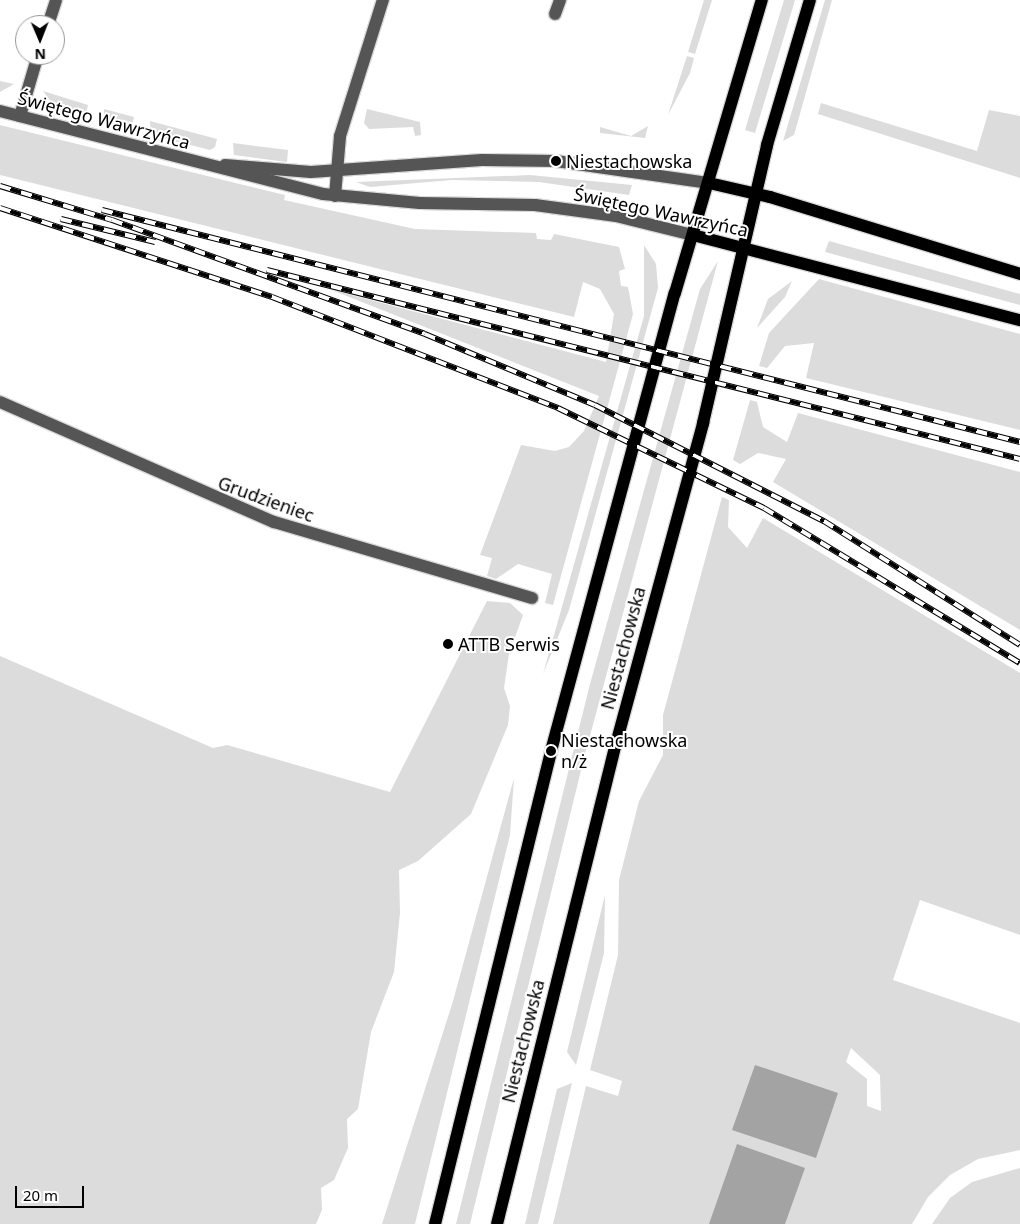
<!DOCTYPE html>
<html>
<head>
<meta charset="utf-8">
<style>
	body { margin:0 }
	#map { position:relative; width:1020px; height:1224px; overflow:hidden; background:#fff; font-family:"Noto Sans",sans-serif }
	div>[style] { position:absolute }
	.green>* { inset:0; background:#dcdcdc }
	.water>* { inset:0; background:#a3a3a3 }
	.roads { filter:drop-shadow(1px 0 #dbdbdb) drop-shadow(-1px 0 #dbdbdb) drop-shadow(0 1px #dbdbdb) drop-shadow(0 -1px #dbdbdb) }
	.minor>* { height:12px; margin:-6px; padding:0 6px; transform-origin:6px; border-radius:6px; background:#555 }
	.major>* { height:12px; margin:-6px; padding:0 6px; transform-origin:6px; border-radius:6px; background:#000 }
	.rail>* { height:5.5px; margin-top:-2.75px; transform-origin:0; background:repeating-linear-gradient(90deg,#fff 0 11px,#000 0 22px); box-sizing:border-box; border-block:1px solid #000 }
	.dots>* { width:14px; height:14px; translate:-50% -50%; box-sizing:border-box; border:2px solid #fff; border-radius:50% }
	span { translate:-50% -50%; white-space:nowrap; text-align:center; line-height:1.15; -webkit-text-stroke:4px #fff; paint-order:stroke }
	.street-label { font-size:18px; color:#000 }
	.poi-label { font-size:18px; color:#000 }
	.left { translate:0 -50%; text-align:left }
	.north { position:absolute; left:15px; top:15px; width:50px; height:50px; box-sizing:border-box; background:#fff; border:1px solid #999; border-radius:50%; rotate:179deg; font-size:14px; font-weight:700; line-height:20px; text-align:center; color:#000 }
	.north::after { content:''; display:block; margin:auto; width:18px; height:22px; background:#000; clip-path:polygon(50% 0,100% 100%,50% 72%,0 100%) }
	.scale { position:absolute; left:15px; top:1186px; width:69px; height:22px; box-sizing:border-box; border:2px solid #000; border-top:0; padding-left:6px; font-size:15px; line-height:18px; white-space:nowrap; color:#000; -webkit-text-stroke:4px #fff; paint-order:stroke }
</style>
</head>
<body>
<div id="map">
	<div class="green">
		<div style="clip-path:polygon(704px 0,712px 0,695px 54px,688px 52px)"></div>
		<div style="clip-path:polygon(784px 0,795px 0,755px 133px,745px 130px)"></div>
		<div style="clip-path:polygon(825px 0,832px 0,794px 135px,783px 141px)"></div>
		<div style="clip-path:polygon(687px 56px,694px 58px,690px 73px,668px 115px)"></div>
		<div style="clip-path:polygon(0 81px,14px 84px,0 92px)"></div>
		<div style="clip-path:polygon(43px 91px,88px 105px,86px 114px,57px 110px)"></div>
		<div style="clip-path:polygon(821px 103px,977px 151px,989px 110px,1020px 116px,1020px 178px,818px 114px)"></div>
		<div style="clip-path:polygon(104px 109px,134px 117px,132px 126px,104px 123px)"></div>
		<div style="clip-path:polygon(367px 109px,420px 122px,421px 135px,415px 136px,413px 127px,369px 129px,364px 123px)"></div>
		<div style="clip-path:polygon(150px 121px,217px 139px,215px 147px,210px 150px,151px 135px)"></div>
		<div style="clip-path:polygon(0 125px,285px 195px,284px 200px,415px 229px,536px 233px,537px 239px,551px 240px,554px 234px,619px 247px,625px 269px,619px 271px,621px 286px,628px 287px,633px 314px,553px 605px,545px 603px,552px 574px,518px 564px,496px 579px,487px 576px,492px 558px,480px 555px,521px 445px,555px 451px,569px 447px,584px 431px,599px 396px,329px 289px,606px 362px,614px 314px,600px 289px,583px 282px,574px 317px,0 175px)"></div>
		<div style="clip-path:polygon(648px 126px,645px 138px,600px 133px,600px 127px,631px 136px)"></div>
		<div style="clip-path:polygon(233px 143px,288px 150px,287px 162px,234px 155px)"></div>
		<div style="clip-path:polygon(530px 175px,632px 185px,629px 195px,539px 182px,452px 180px,370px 187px,356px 182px)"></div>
		<div style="clip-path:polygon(829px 241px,1020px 294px,1020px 305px,825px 252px)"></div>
		<div style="clip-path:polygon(644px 245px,656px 264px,658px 288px,569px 610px,543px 674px,644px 316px)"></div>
		<div style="clip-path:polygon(718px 261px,584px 758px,470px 1224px,456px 1224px,590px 684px,700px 289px)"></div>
		<div style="clip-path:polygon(819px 279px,1020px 334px,1020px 430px,806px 378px,814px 343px,785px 346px,767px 368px,759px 366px,769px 333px)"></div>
		<div style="clip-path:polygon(792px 281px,785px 297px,757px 328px,768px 299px)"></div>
		<div style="clip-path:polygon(750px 400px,757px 402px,763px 427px,787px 442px,798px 413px,1020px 472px,1020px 630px,773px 482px,786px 459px,758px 453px,740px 464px,733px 460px)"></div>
		<div style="clip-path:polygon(evenodd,722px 497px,729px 500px,728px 527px,747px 548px,763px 518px,1020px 673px,1020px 935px,920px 900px,893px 980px,1020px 1023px,1020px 1150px,978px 1159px,950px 1175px,928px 1197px,912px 1224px,553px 1224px,586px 1086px,618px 1096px,622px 1081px,590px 1070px,618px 955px,619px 880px,639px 801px,663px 755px,663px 715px,722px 497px,851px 1048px,880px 1075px,881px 1111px,867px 1106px,867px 1079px,846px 1062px,851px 1048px)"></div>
		<div style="clip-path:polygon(487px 601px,510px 603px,523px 615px,509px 654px,504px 688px,510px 706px,508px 725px,471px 814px,418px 861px,399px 870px,400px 913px,394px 972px,371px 1032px,358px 1109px,347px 1119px,348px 1148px,334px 1180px,321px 1188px,322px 1210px,316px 1224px,0 1224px,0 656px,213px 748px,227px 745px,390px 792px)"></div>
		<div style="clip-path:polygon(514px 778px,510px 835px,415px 1224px,382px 1224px,453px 1001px)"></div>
		<div style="clip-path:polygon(605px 895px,604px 953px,576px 1065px,567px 1052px)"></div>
		<div style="clip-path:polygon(572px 1083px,538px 1224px,525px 1224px,557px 1089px)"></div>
		<div style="clip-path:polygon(1020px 1168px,1020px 1224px,932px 1224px,950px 1198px,972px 1182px)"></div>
	</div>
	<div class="water">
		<div style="clip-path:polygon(755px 1065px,838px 1093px,816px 1158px,732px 1130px)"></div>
		<div style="clip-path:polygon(737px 1144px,805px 1168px,785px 1224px,709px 1224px)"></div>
	</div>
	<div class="roads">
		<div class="minor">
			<div style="left:555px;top:14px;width:15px;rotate:-70deg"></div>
			<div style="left:48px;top:25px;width:26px;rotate:-72deg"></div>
			<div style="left:0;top:111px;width:333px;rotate:14.4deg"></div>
			<div style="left:323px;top:194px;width:97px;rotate:5.3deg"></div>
			<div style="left:420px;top:203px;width:115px;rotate:1deg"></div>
			<div style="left:535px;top:205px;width:82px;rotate:7.7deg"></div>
			<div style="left:616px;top:216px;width:79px;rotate:13.9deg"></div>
			<div style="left:20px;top:116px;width:64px;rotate:-73.6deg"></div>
			<div style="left:225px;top:165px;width:86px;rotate:4.7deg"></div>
			<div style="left:311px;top:172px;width:171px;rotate:-4deg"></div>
			<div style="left:482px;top:160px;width:74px;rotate:0.8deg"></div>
			<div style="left:556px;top:161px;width:155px;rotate:8.2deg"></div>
			<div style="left:335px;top:196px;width:60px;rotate:-85.2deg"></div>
			<div style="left:340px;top:136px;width:143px;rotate:-72.5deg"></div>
			<div style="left:0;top:402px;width:299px;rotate:23.7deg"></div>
			<div style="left:274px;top:522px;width:269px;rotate:16.4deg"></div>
		</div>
		<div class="major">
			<div style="left:709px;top:183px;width:63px;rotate:12.9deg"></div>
			<div style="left:770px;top:197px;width:262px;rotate:17.1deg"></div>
			<div style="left:693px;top:235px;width:338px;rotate:14.6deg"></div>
			<div style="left:435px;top:1224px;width:487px;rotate:-76.2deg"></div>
			<div style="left:551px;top:751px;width:474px;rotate:-74.9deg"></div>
			<div style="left:675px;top:293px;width:306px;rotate:-73.5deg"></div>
			<div style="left:497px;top:1224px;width:495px;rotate:-76.1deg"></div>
			<div style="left:616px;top:744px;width:333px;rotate:-74.8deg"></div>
			<div style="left:703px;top:423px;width:285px;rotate:-77deg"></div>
			<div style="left:767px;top:145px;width:151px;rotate:-73.5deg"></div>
		</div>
	</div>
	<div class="rail">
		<div style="left:0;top:186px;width:117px;rotate:16.9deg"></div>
		<div style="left:112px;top:220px;width:333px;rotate:20deg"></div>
		<div style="left:425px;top:334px;width:184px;rotate:22.7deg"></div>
		<div style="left:595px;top:405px;width:257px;rotate:26.9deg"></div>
		<div style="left:824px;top:521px;width:232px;rotate:32.3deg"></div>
		<div style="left:0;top:208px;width:286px;rotate:18.1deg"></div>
		<div style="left:272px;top:297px;width:307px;rotate:21.2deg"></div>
		<div style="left:558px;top:408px;width:229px;rotate:25.9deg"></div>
		<div style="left:764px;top:508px;width:299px;rotate:31.2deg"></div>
		<div style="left:102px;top:210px;width:947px;rotate:14.18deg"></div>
		<div style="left:61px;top:219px;width:97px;rotate:13.7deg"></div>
		<div style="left:267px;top:270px;width:776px;rotate:14.09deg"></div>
	</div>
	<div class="dots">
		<div style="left:556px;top:161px;background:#000"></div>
		<div style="left:448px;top:644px;background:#000"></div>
		<div style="left:551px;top:751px;background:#000"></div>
	</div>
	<div class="street-label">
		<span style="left:104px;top:120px;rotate:15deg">Świętego Wawrzyńca</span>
		<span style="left:661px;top:212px;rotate:12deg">Świętego Wawrzyńca</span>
		<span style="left:266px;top:499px;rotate:20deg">Grudzieniec</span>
		<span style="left:623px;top:648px;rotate:-75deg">Niestachowska</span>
		<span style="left:523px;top:1041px;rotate:-76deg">Niestachowska</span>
	</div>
	<div class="poi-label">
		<span class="left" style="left:566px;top:161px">Niestachowska</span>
		<span class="left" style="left:458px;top:644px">ATTB Serwis</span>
		<span class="left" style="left:561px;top:751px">Niestachowska<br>n/ż</span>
	</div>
	<div class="north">N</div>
	<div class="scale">20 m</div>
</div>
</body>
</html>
